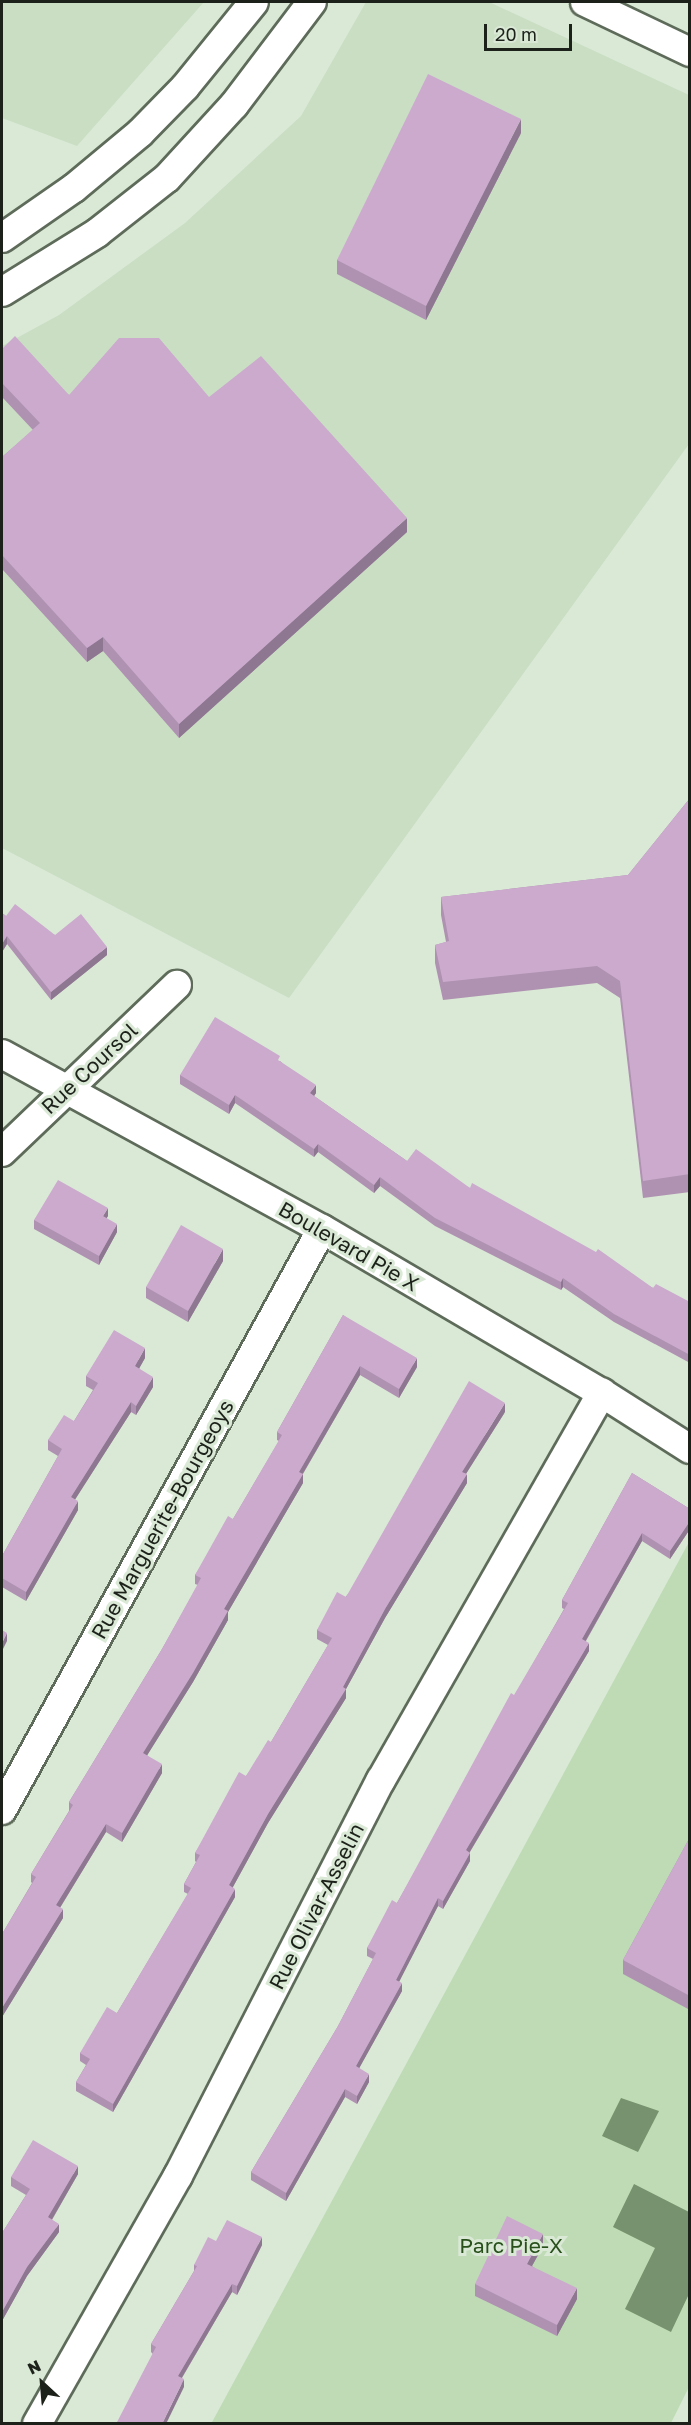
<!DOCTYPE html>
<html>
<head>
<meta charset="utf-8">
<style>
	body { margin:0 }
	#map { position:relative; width:691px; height:2425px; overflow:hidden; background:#dae9d6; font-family:"Golos Text",sans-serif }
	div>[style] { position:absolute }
	.built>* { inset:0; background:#cadec4 }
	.green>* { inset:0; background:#bedbb5 }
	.water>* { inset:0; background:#76926e }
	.roads { filter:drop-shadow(2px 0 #5e6b5a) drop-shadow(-2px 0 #5e6b5a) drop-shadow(0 2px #5e6b5a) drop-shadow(0 -2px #5e6b5a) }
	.minor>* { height:28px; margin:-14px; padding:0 14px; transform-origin:14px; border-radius:14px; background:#fff }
	.wall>* { inset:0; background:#af92b1 }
	.shaded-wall>* { inset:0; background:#8e7790 }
	.building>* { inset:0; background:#cbaace }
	span { translate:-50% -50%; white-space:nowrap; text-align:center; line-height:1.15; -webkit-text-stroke:6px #dae9d6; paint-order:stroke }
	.street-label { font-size:21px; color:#1c211a }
	.park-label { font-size:21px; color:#28501b }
	.frame { position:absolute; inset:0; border:3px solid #1c211a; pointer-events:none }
	.north { position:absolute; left:12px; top:2353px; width:60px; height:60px; -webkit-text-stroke:4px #dae9d6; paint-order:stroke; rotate:334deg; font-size:16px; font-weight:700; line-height:24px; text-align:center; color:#1c211a }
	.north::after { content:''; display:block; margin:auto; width:21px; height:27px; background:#1c211a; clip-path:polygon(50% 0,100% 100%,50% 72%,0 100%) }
	.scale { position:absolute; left:484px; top:24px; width:88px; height:27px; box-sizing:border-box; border:3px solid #1c211a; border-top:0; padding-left:8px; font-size:18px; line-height:21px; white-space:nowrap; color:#1c211a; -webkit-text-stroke:4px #dae9d6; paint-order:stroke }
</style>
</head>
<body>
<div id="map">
	<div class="built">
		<div style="clip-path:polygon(2px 2px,204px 2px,77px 146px,2px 118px)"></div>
		<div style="clip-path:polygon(366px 2px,489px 2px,689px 95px,689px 444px,289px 998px,2px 848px,2px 346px,59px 315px,185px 223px,301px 116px)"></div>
	</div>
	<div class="green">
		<div style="clip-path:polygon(689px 1542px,690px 2385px,671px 2423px,211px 2424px)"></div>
	</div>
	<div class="water">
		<div style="clip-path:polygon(621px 2098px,659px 2111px,638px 2152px,602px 2136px)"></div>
		<div style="clip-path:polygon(634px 2184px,689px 2212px,689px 2294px,671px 2332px,625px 2309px,655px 2248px,613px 2227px)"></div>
	</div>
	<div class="roads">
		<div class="minor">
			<div style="left:585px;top:2px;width:116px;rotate:25.5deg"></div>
			<div style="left:2px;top:238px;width:88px;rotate:-34.8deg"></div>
			<div style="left:74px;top:188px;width:86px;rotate:-39.8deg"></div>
			<div style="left:140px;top:133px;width:64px;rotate:-45.6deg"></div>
			<div style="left:185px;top:87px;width:109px;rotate:-50.9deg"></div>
			<div style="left:2px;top:292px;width:112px;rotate:-31.8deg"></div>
			<div style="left:97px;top:233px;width:89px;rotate:-38.2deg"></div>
			<div style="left:167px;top:178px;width:99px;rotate:-47.5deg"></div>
			<div style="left:234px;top:105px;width:129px;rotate:-52.9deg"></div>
			<div style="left:2px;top:1054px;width:365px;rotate:28.7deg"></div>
			<div style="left:322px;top:1229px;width:324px;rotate:30.4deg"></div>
			<div style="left:602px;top:1393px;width:104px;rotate:32.5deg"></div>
			<div style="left:2px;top:1152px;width:242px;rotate:-43.7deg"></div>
			<div style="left:2px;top:1810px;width:663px;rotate:-61.16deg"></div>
			<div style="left:37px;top:2424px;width:285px;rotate:-60.4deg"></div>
			<div style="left:178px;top:2176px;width:445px;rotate:-62.9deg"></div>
			<div style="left:381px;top:1780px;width:446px;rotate:-60.3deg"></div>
		</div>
	</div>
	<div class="wall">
		<div style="clip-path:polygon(521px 133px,426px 320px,337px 274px,337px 260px)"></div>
		<div style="clip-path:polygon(2px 349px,69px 395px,209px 397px,407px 532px,179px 738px,103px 651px,87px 662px,2px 569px,2px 457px,33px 430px,2px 397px)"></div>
		<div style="clip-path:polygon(690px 798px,690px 1192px,643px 1198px,620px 998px,597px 983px,443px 1000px,435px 963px,435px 945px,446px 942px,441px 915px,441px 897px,628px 875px)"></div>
		<div style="clip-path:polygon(2px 913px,6px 916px,55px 935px,107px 955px,51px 1000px,7px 944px,2px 952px)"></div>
		<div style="clip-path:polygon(280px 1061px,316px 1093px,314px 1096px,407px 1161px,470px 1188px,653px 1288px,690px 1302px,690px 1363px,614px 1322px,563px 1287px,561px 1290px,435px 1226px,380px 1186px,374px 1193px,318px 1152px,314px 1157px,235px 1103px,229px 1114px,180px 1084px,180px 1075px)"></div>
		<div style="clip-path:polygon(108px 1216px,106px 1218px,117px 1232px,99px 1265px,34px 1229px,34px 1220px)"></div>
		<div style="clip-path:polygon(223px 1261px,188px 1322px,146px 1298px,146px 1287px)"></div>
		<div style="clip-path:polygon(343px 1315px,417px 1367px,399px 1398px,360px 1375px,303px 1474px,303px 1483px,228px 1612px,228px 1620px,193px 1682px,147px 1755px,162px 1773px,122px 1842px,106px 1832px,60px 1908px,63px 1918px,2px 2017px,2px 1934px,32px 1883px,31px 1882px,31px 1874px,69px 1811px,69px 1802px,162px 1649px,198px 1585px,195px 1584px,195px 1575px,233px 1519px,279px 1441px,277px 1440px,277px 1432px)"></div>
		<div style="clip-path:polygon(145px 1358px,139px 1368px,153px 1387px,136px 1415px,131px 1412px,75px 1499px,78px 1510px,26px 1601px,2px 1587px,2px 1556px,58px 1456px,48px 1450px,48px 1440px,74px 1421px,93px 1390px,86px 1386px,86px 1376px)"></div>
		<div style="clip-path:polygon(505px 1412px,466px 1474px,467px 1483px,385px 1618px,346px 1689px,346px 1698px,268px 1823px,233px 1887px,235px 1897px,113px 2112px,76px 2091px,76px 2082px,86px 2065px,80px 2061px,80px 2053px,117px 2013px,188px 1894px,184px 1892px,184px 1884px,196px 1862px,195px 1861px,195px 1853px,246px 1776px,271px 1742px,328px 1645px,317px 1639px,317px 1630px)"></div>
		<div style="clip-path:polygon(632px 1473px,690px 1509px,690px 1529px,670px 1559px,642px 1541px,586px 1641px,589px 1651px,470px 1852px,470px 1861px,443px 1909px,438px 1906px,399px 1981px,402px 1991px,359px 2068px,369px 2082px,357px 2104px,345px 2097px,286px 2201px,251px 2180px,251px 2172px,338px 2026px,373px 1959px,367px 1956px,367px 1948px,397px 1903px,564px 1609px,562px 1608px,562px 1600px)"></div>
		<div style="clip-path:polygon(690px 1837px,690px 2010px,623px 1974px,623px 1960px)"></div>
		<div style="clip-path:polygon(78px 2174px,52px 2220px,59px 2232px,27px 2276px,2px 2321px,2px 2233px,26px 2195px,11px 2186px,11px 2177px)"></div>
		<div style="clip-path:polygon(216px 2241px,262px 2245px,237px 2295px,232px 2292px,182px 2378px,184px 2387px,151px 2352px,151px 2344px,194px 2271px,194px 2265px)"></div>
		<div style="clip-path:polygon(543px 2246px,532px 2266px,577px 2299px,557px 2336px,475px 2296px,475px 2284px)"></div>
	</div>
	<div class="shaded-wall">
		<div style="clip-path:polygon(521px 119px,521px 133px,426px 320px,426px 306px)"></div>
		<div style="clip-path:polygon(407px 518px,407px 532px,179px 738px,179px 724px)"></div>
		<div style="clip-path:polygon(103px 637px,103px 651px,87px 662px,87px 648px)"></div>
		<div style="clip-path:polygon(7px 936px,7px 944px,2px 952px,2px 944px)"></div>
		<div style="clip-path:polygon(107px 947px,107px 955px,51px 1000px,51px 992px)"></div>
		<div style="clip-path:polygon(316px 1085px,316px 1093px,310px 1102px,310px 1093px)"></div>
		<div style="clip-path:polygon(235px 1095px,235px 1103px,229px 1114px,229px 1105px)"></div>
		<div style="clip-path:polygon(318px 1144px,318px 1152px,314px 1157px,314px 1149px)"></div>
		<div style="clip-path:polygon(380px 1177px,380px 1186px,374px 1193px,374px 1185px)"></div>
		<div style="clip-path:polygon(108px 1208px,108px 1216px,103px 1224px,103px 1216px)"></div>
		<div style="clip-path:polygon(117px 1224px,117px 1232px,99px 1265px,99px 1256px)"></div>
		<div style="clip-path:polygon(223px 1249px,223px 1261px,188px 1322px,188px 1311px)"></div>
		<div style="clip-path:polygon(563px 1278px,563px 1287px,561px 1290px,561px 1282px)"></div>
		<div style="clip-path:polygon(145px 1348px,145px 1358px,135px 1376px,135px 1366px)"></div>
		<div style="clip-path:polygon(417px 1358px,417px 1367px,399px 1398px,399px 1389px)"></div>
		<div style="clip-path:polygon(360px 1366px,360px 1375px,299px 1480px,299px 1472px)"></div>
		<div style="clip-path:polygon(153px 1377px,153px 1387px,136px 1415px,136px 1406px)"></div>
		<div style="clip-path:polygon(131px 1402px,131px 1412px,71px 1506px,71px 1497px)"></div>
		<div style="clip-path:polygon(505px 1403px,505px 1412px,462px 1480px,462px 1472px)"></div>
		<div style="clip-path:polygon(303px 1474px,303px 1483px,228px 1612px,228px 1620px,193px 1682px,143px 1762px,143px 1753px,224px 1609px)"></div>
		<div style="clip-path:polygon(467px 1474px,467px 1483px,385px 1618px,346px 1689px,346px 1698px,268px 1823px,229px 1894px,229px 1885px,268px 1814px,343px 1687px,385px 1609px)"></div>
		<div style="clip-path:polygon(78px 1501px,78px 1510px,26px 1601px,26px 1592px)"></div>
		<div style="clip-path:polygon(690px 1521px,690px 1529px,670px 1559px,670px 1551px)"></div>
		<div style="clip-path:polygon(642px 1533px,642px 1541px,582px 1647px,582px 1639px)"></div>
		<div style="clip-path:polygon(7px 1633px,7px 1641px,2px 1651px,2px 1643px)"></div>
		<div style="clip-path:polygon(589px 1643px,589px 1651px,466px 1858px,466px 1850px)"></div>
		<div style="clip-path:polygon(162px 1764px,162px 1773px,122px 1842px,122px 1833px)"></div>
		<div style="clip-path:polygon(106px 1824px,106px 1832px,56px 1914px,56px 1905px)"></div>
		<div style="clip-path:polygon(470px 1853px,470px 1861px,443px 1909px,443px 1901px)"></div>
		<div style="clip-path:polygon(235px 1889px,235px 1897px,113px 2112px,113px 2104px)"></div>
		<div style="clip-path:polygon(438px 1898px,438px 1906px,396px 1988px,396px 1980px)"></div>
		<div style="clip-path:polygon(63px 1909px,63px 1918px,2px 2017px,2px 2008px)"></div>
		<div style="clip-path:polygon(402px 1983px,402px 1991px,356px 2074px,356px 2066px)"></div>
		<div style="clip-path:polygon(369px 2074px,369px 2082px,357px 2104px,357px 2096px)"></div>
		<div style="clip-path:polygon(345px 2089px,345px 2097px,286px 2201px,286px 2193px)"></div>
		<div style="clip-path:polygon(78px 2166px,78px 2174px,48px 2226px,48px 2217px)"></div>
		<div style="clip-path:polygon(59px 2224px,59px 2232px,27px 2276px,2px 2321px,2px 2312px,27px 2267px)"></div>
		<div style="clip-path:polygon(543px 2234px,543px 2246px,527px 2275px,527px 2264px)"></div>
		<div style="clip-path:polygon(262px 2237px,262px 2245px,237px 2295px,237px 2286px)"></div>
		<div style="clip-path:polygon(232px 2284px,232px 2292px,178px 2384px,178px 2376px)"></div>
		<div style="clip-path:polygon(577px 2288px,577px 2299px,557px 2336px,557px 2325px)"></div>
		<div style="clip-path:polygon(184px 2379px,184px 2387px,166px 2424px,162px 2424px)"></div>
	</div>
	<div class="building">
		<div style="clip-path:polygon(428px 74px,521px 119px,426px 306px,337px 260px)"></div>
		<div style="clip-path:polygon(15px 336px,69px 395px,119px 338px,159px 338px,209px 397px,261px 356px,407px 518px,179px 724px,103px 637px,87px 648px,2px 555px,2px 457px,40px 423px,2px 383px,2px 349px)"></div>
		<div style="clip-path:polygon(690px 798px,690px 1174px,643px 1181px,620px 981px,597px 966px,443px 982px,435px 945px,449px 941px,441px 897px,628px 875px)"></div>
		<div style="clip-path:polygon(15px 904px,55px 935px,81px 914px,107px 947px,51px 992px,7px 936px,2px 944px,2px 913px,6px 916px)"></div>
		<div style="clip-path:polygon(215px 1017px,280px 1056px,278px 1060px,316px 1085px,310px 1093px,407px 1161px,416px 1149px,470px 1188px,472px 1183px,596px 1252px,598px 1249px,653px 1288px,656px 1284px,690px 1302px,690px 1355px,614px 1314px,563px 1278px,561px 1282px,435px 1218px,380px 1177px,374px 1185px,318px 1144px,314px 1149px,235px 1095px,229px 1105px,180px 1075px)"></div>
		<div style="clip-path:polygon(58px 1180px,108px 1208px,103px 1216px,117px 1224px,99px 1256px,34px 1220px)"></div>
		<div style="clip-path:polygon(181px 1225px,223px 1249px,188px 1311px,146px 1287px)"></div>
		<div style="clip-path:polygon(343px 1315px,417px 1358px,399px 1389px,360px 1366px,299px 1472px,303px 1474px,224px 1609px,228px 1611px,193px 1673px,143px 1753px,162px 1764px,122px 1833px,106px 1824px,56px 1905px,63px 1909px,2px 2008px,2px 1934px,36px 1877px,31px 1874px,73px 1805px,69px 1802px,162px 1649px,201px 1578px,195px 1575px,228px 1516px,233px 1519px,282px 1435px,277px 1432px)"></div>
		<div style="clip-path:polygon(114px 1330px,145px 1348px,135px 1366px,153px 1377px,136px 1406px,131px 1402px,71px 1497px,78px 1501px,26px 1592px,2px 1578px,2px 1556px,62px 1449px,48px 1440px,64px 1415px,74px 1421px,98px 1383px,86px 1376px)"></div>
		<div style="clip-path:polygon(469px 1381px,505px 1403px,462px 1472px,467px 1474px,385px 1609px,343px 1687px,346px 1689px,268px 1814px,229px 1885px,235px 1889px,113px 2104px,76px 2082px,90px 2059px,80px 2053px,107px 2007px,117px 2013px,191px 1888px,184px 1884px,200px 1855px,195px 1853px,239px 1772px,246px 1776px,268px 1740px,271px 1742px,332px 1638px,317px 1630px,337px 1592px,346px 1597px)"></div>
		<div style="clip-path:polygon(632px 1473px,690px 1509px,690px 1521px,670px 1551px,642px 1533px,582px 1639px,589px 1643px,466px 1850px,470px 1853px,443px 1901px,438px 1898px,396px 1980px,402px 1983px,356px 2066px,369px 2074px,357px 2096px,345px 2089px,286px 2193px,251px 2172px,338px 2026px,376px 1953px,367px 1948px,392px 1900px,397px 1903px,511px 1693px,514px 1695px,568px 1603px,562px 1600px)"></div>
		<div style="clip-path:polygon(2px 1630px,7px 1633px,2px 1643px)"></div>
		<div style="clip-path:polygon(690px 1837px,690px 1996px,623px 1960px)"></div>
		<div style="clip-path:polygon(33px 2140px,78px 2166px,48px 2217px,59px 2224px,27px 2267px,2px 2312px,2px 2233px,30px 2189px,11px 2177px)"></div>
		<div style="clip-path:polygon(507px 2216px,543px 2234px,527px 2264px,577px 2288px,557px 2325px,475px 2284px)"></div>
		<div style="clip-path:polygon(227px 2220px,262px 2237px,237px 2286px,232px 2284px,178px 2376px,184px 2379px,162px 2424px,116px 2424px,156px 2347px,151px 2344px,197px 2266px,194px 2265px,208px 2237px,216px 2241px)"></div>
	</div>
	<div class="street-label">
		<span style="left:89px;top:1068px;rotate:-43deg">Rue Coursol</span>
		<span style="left:349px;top:1246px;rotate:30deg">Boulevard Pie X</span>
		<span style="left:162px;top:1519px;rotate:-61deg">Rue Marguerite-Bourgeoys</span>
		<span style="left:316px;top:1906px;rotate:-63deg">Rue Olivar-Asselin</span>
	</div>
	<div class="park-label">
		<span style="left:511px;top:2245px">Parc Pie-X</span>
	</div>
	<div class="frame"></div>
	<div class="north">N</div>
	<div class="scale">20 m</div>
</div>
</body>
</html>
